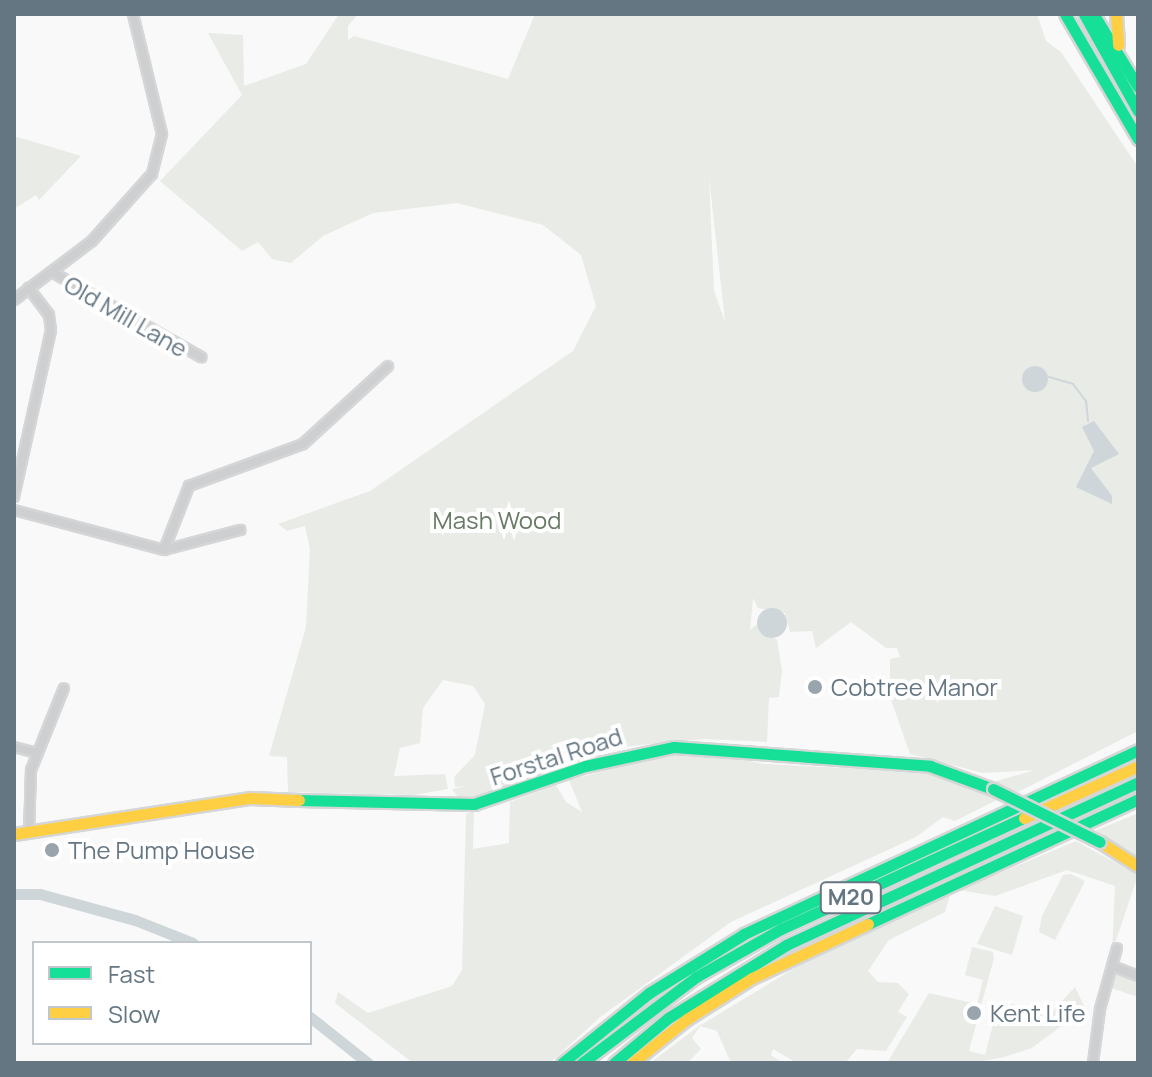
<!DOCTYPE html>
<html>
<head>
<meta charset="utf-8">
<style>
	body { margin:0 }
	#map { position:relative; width:1152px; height:1077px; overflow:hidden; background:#f9f9f9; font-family:Manrope,sans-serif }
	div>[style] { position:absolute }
	.green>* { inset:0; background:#e8ebe6 }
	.water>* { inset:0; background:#ced6d9 }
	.round { border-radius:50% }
	.stream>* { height:2px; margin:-1px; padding:0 1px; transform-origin:1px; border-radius:1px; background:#ced6d9 }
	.river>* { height:11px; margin:-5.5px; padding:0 5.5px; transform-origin:5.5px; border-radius:5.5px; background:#ced6d9 }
	.roads { filter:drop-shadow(2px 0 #d5d6d7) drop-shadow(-2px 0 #d5d6d7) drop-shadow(0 2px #d5d6d7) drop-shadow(0 -2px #d5d6d7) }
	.street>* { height:8px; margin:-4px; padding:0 4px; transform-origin:4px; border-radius:4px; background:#cecfd0 }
	.fast>* { height:11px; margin:-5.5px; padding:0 5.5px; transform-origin:5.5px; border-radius:5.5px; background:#16e098 }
	.slow>* { height:11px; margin:-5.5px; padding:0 5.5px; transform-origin:5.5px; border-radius:5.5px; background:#ffcf43 }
	.bridges { filter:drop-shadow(2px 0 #d5d6d7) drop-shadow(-2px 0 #d5d6d7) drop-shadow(0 2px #d5d6d7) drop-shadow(0 -2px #d5d6d7) }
	.fast-bridge>* { height:11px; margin:-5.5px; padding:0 5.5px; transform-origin:5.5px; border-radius:5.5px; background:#16e098 }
	.dots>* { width:22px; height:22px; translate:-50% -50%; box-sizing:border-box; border:4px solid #fff; border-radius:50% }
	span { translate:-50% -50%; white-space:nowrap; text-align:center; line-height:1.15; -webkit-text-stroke:8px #fff; paint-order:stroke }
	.shield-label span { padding:2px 6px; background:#fff; border:2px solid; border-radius:6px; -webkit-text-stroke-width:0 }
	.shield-label { font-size:22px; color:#657683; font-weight:700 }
	.street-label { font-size:24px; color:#657683 }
	.park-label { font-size:24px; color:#687a64 }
	.poi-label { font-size:24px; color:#657683 }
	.left { translate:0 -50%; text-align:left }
	.frame { position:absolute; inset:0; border:16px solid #657683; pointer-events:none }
	.legend { position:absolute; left:32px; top:941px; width:280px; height:104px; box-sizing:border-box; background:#fff; border:2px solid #c1c8cd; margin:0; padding:10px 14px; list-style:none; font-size:24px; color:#657683 }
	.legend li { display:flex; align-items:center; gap:16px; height:40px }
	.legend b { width:40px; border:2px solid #c1c8cd }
</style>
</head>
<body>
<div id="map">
	<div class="green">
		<div style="clip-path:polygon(evenodd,339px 14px,358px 14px,348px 26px,348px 40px,354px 36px,508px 79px,535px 14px,1037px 14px,1046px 41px,1061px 52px,1138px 167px,1138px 731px,1018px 792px,993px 782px,1035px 770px,983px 773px,910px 754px,890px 697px,890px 659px,900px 657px,897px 648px,886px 648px,851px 622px,816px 648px,812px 631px,790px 632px,785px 613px,758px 608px,753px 598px,750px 630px,756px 625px,777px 640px,782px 670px,779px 697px,769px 698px,767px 742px,704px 739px,631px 746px,550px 767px,575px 765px,494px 796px,459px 798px,452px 789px,467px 786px,455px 787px,454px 777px,475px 755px,485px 704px,473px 686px,443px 680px,423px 708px,420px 743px,400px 748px,394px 776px,445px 774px,448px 789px,414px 795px,288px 792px,287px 757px,269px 756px,306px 627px,310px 549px,305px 526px,287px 531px,278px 524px,370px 491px,573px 351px,596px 306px,581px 255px,543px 225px,457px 203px,373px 213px,323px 236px,291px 263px,272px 259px,258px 242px,242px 251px,160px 181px,242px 95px,208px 33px,243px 35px,244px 86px,306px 64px,339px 14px,709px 177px,725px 321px,725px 322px,714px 291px,709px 177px)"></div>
		<div style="clip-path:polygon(14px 136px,81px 156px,39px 200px,36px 195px,14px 209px)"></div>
		<div style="clip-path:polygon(686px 750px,765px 764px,921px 772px,974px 786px,999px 799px,955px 821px,943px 817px,916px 837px,731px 922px,599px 1018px,550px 1063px,413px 1063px,335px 1003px,338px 992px,368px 1013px,452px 986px,462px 970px,466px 814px,474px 811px,473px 849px,509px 843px,510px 802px,556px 785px,566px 802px,582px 812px,569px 780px)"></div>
		<div style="clip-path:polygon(1138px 813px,1138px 858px,1095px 831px,1136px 814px)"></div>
		<div style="clip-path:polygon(1076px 841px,1138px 875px,1112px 952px,1115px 886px,1067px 870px,995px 896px,959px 890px)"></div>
		<div style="clip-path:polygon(1071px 874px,1085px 881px,1055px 940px,1039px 932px,1042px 916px,1063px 875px)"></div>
		<div style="clip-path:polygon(950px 895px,945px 912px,889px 940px,868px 971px,878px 982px,898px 983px,909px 994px,898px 1012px,907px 1017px,886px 1051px,857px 1049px,845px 1063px,797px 1063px,773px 1049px,771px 1055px,783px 1063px,731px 1063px,717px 1031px,700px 1026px,692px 1038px,701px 1049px,687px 1063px,650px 1063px,699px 1026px,813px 957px)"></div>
		<div style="clip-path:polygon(995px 906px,1023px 916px,1012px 955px,977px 944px)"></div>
		<div style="clip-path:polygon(972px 947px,993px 952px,994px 958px,969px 1051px,985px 1055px,999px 1001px,1051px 1013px,1075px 987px,1085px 1008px,1032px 1048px,1004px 1057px,972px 1063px,887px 1063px,929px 993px,977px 1004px,983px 980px,965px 975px)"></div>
		<div style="clip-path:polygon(1113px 974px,1138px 980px,1138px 997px,1108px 987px)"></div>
	</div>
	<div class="water">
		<div class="round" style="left:1022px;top:366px;width:26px;height:26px"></div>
		<div style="clip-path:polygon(1094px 421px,1119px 454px,1091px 468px,1112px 496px,1112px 504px,1076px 487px,1094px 451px,1082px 427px)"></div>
		<div class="round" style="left:757px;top:608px;width:30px;height:30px"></div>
	</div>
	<div class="stream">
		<div style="left:1049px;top:377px;width:25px;rotate:16deg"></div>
		<div style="left:1073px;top:384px;width:21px;rotate:53deg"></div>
		<div style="left:1086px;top:401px;width:20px;rotate:84deg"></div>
	</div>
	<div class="river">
		<div style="left:14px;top:894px;width:26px"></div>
		<div style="left:40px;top:894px;width:98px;rotate:15.3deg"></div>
		<div style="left:135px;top:920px;width:62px;rotate:21.6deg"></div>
		<div style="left:310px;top:1017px;width:74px;rotate:38.4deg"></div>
	</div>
	<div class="roads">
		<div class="street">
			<div style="left:52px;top:272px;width:172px;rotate:29.7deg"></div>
			<div style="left:14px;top:300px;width:98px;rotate:-37.1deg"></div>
			<div style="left:92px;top:241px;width:90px;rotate:-48.2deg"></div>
			<div style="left:152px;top:174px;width:41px;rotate:-76deg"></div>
			<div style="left:162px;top:134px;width:123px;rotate:-103.6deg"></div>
			<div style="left:14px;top:497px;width:171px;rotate:-77.5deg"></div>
			<div style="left:51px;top:330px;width:15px;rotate:-98deg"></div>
			<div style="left:49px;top:315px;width:34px;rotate:-127deg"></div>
			<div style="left:14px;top:510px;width:155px;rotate:14.9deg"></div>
			<div style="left:164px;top:550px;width:69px;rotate:-68.7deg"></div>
			<div style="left:189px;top:486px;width:121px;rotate:-20.2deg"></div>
			<div style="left:303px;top:444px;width:115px;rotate:-42.5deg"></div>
			<div style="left:164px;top:550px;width:79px;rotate:-14.7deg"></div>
			<div style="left:14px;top:747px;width:24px;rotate:15deg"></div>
			<div style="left:29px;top:833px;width:63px;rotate:-88.2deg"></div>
			<div style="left:31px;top:770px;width:88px;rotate:-68.1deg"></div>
			<div style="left:1112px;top:966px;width:28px;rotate:21deg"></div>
			<div style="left:1093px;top:1063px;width:54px;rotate:-82.6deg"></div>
			<div style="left:1100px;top:1009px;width:63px;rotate:-74.4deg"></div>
		</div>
		<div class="fast">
			<div style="left:1065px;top:14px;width:145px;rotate:59.7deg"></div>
			<div style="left:1084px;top:14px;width:111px;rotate:60.9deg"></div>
			<div style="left:1096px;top:18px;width:81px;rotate:58.7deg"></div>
			<div style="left:299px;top:800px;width:175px;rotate:1.3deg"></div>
			<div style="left:474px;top:804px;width:117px;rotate:-18.9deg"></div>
			<div style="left:585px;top:766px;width:91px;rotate:-12.1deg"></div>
			<div style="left:674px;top:747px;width:257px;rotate:4.2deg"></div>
			<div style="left:930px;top:766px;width:67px;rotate:20.1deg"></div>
			<div style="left:868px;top:924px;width:298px;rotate:-24.8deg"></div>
			<div style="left:562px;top:1063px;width:112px;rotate:-38.8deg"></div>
			<div style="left:649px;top:993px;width:112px;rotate:-31.8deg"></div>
			<div style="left:744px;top:934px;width:435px;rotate:-25deg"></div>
			<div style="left:582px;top:1063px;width:143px;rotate:-37deg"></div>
			<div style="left:696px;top:977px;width:98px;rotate:-29.5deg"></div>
			<div style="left:781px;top:929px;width:267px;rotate:-24.6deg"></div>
			<div style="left:614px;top:1063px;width:70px;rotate:-39.8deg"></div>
			<div style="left:668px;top:1018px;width:139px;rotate:-31.7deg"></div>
			<div style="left:786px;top:945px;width:388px;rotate:-24.8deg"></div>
		</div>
		<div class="slow">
			<div style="left:1116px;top:14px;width:31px;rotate:86deg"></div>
			<div style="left:1024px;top:818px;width:125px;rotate:-24.5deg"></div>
			<div style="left:14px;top:834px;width:239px;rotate:-8.7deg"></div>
			<div style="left:250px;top:798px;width:49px;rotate:2.3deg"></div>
			<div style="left:1100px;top:842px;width:45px;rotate:32.3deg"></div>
			<div style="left:632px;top:1063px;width:70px;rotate:-38.7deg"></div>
			<div style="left:687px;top:1019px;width:77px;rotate:-32.2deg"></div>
			<div style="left:752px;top:978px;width:128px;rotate:-25deg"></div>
		</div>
	</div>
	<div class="bridges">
		<div class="fast-bridge">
			<div style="left:993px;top:789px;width:119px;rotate:26.4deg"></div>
		</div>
	</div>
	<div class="dots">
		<div style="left:815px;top:687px;background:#99a4ac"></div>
		<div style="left:52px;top:850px;background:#99a4ac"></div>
		<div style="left:974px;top:1013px;background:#99a4ac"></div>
	</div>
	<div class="shield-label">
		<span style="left:851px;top:898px">M20</span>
	</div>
	<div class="street-label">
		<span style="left:126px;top:316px;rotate:30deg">Old Mill Lane</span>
		<span style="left:556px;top:756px;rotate:-18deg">Forstal Road</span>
	</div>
	<div class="park-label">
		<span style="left:497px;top:520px">Mash Wood</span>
	</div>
	<div class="poi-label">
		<span class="left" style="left:831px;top:687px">Cobtree Manor</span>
		<span class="left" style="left:68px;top:850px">The Pump House</span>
		<span class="left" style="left:990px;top:1013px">Kent Life</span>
	</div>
	<div class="frame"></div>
	<ul class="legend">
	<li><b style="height:10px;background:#16e098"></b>Fast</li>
	<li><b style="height:10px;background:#ffcf43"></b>Slow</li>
	</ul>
</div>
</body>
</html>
